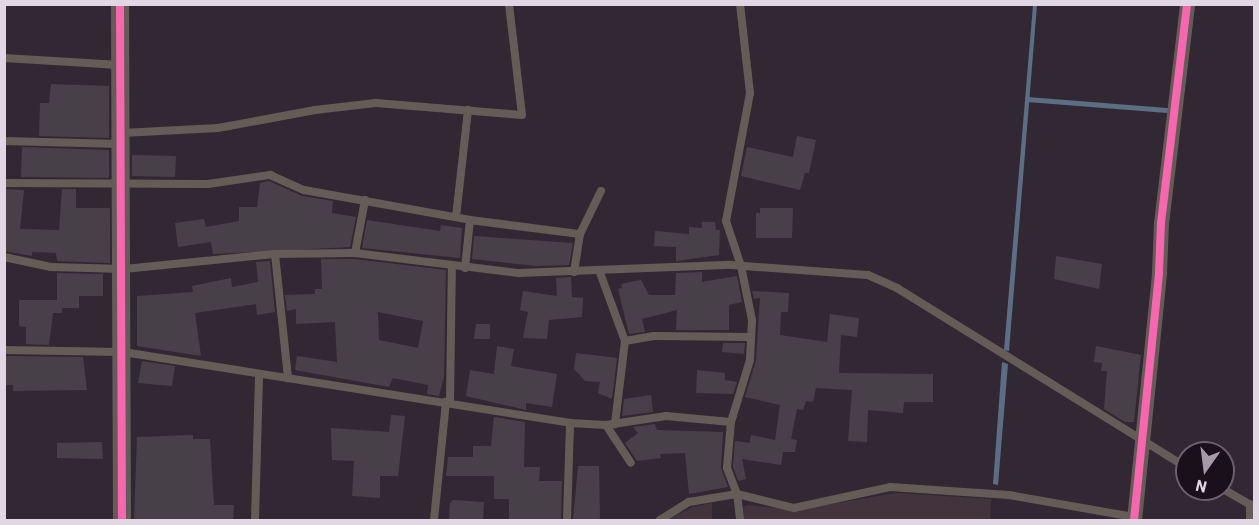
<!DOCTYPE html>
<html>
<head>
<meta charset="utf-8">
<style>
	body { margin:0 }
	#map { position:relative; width:1259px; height:525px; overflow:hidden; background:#322833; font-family:Barlow,sans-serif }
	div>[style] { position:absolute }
	.education>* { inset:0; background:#43333d }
	.water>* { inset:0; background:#5b6e85 }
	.stream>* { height:5px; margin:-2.5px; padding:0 2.5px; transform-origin:2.5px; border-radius:2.5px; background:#5b6e85 }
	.building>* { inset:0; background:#484049 }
	.service>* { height:8px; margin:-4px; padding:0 4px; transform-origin:4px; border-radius:4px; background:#645d57 }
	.minor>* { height:15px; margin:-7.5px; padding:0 7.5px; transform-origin:7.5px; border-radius:7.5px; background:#645d57 }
	.tertiary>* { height:18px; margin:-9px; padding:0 9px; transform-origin:9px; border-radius:9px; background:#645d57 }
	.cycleway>* { height:8px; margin:-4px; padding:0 4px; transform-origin:4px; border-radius:4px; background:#f766af }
	span { translate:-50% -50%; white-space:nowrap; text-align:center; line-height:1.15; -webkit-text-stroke:5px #181119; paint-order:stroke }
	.frame { position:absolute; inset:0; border:6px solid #e1d6e3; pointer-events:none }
	.north { position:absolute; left:1175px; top:441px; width:60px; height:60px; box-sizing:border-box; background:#181119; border:2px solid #68606a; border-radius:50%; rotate:194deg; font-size:16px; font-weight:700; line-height:24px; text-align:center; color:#e1d6e3 }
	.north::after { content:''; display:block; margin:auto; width:21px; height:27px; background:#a499a5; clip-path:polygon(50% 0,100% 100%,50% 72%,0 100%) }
</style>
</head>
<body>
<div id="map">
	<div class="education">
		<div style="clip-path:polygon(896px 493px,991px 499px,990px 520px,744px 520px,743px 507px,748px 505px,796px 510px)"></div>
		<div style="clip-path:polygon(712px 503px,712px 520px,668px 520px,692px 507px)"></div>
	</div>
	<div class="water">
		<div style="clip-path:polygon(1033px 5px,1037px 5px,1009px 351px,1004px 350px)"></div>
		<div style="clip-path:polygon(1002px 362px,1008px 364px,998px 485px,993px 484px)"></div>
	</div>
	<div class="stream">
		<div style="left:1027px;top:99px;width:140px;rotate:4.5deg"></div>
	</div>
	<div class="building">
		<div style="clip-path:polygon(51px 84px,109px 86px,109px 138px,39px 136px,40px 103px,49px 103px)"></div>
		<div style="clip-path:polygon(797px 136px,816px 140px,809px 173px,805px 173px,800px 190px,741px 176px,747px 147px,793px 157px)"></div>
		<div style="clip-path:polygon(22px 147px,109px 150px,109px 178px,21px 177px)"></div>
		<div style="clip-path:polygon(132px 155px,176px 156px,175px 177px,132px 176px)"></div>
		<div style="clip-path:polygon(269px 181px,302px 196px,333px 201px,332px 213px,356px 217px,350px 247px,213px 254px,211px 242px,178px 247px,175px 223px,204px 219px,206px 227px,239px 221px,239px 207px,257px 207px,260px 183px)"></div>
		<div style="clip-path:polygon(4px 189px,24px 190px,20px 229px,59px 230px,62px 189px,76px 189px,76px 208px,110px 208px,110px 263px,57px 261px,56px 253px,32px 252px,32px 256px,4px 251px)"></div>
		<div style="clip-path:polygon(760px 208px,793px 208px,792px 238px,756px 238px,756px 213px,760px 213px)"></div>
		<div style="clip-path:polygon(367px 220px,440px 231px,441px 225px,462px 228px,460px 258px,362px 248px)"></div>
		<div style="clip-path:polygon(702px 222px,715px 222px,716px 230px,720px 230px,719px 255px,676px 261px,676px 247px,654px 246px,655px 231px,689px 234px,689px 227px,702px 228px)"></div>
		<div style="clip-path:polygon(474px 236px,573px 243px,569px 265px,537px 266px,472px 259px)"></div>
		<div style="clip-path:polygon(1056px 256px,1102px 264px,1099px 289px,1054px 279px)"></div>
		<div style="clip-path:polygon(evenodd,321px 259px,355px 259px,446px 270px,444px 377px,439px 396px,427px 394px,428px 385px,393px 378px,389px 387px,295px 370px,297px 356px,337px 362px,335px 322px,296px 324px,296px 309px,287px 311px,285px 295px,315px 294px,315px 289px,322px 289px,321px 259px,378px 312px,423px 321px,418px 348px,379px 340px,378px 312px)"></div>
		<div style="clip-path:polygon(270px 261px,275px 312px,257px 315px,256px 304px,195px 313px,201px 356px,137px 346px,137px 296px,193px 292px,192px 286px,231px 278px,232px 287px,258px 282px,256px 262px)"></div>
		<div style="clip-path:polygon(702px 272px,702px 282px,737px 276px,742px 302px,729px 305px,729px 330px,676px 330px,677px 310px,642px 319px,645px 332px,629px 334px,618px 289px,622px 288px,621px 284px,641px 280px,649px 295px,675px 295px,676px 273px)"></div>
		<div style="clip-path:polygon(57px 273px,103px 274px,103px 296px,79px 296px,79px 308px,62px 308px,62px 313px,53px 313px,49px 345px,26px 344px,26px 327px,19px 326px,19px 300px,57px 300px)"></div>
		<div style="clip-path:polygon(571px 277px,572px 297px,583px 298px,582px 317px,549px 320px,547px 339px,523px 338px,528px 312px,520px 310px,523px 291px,557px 296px,556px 278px)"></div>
		<div style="clip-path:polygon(752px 291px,789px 293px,788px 312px,781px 312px,780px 335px,827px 342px,830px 314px,859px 318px,857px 337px,841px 335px,839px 373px,933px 374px,933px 402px,904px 402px,903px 413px,868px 410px,867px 442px,848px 441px,852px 390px,816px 388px,813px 402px,806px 401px,803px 410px,797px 409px,791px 439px,797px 440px,795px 452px,783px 452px,781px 465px,742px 459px,746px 479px,738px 481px,733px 467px,735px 441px,750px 443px,751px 435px,775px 440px,780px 405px,745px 397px,756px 360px,760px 298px,754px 299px)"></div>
		<div style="clip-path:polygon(476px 324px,490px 324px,490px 339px,474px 339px)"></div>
		<div style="clip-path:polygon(723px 343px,745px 343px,744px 354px,722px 352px)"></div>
		<div style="clip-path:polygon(497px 346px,514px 349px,511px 366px,557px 374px,552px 407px,526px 403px,526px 410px,466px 396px,470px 370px,494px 374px)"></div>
		<div style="clip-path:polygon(1096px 346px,1141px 355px,1134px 422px,1125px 422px,1104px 409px,1107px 371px,1101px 371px,1102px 363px,1094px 362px)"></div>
		<div style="clip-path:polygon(576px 353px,617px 358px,612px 399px,598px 393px,600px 382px,585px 381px,574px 369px)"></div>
		<div style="clip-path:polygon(4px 356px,83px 357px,87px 390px,13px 391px,13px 385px,4px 385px)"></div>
		<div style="clip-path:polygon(142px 361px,175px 366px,172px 386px,138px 383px)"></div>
		<div style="clip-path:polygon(697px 370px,725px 373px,725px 380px,737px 382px,733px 394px,696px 393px)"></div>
		<div style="clip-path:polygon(651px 395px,653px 412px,622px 416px,624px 399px)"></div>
		<div style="clip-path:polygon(391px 415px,405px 416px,398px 476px,380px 476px,380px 498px,352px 496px,354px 461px,332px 460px,331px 428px,389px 432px)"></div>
		<div style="clip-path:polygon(494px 417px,525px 422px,524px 467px,540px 467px,539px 481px,562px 481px,561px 520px,509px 520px,509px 499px,494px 499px,494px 476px,446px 476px,448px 457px,473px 457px,473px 446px,491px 446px)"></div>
		<div style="clip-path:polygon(655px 424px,657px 430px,723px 432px,721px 468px,728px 487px,689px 494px,685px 453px,660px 454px,661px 458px,637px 461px,625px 443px,638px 433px,633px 427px)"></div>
		<div style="clip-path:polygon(193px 435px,193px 439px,210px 439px,214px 505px,234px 505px,233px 520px,134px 520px,137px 437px)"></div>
		<div style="clip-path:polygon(102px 442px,103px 459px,57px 458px,57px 443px)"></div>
		<div style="clip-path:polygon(578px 466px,599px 466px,600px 520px,573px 520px)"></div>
		<div style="clip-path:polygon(453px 500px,484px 502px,483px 520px,449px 520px,450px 503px)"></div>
	</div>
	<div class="service">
		<div style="left:740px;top:4px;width:90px;rotate:83.6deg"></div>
		<div style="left:750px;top:93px;width:130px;rotate:100.6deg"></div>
		<div style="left:726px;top:221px;width:47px;rotate:71.6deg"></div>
		<div style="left:741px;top:266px;width:55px;rotate:78.5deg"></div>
		<div style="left:752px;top:320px;width:40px;rotate:92.9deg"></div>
		<div style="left:750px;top:360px;width:65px;rotate:107deg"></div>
		<div style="left:731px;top:422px;width:46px;rotate:95deg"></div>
		<div style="left:727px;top:468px;width:28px;rotate:69deg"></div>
		<div style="left:737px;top:494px;width:26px;rotate:83deg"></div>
		<div style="left:4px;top:58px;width:116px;rotate:3.5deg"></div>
		<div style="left:122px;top:133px;width:96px;rotate:-3deg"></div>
		<div style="left:218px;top:128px;width:99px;rotate:-10.5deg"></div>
		<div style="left:315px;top:110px;width:61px;rotate:-6.5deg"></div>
		<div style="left:376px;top:103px;width:146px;rotate:4.7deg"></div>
		<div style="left:522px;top:115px;width:112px;rotate:-96.7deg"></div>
		<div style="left:4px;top:141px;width:116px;rotate:1.5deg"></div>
		<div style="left:4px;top:183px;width:204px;rotate:0.3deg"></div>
		<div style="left:208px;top:184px;width:63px;rotate:-8.3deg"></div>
		<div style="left:270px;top:175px;width:37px;rotate:24deg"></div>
		<div style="left:304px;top:190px;width:169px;rotate:10.2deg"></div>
		<div style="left:470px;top:220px;width:111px;rotate:7.3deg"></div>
		<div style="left:456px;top:217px;width:108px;rotate:-83.6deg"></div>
		<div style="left:355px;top:253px;width:54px;rotate:-79.3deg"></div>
		<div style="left:275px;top:254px;width:125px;rotate:84deg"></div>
		<div style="left:4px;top:257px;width:48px;rotate:12deg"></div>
		<div style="left:51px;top:267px;width:73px;rotate:1.6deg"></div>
		<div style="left:124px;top:269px;width:152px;rotate:-5.7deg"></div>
		<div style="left:275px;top:254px;width:80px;rotate:-0.7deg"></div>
		<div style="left:355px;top:253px;width:165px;rotate:7deg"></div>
		<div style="left:519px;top:273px;width:212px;rotate:-2.2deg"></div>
		<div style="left:731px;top:265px;width:137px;rotate:4.2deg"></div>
		<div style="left:868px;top:275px;width:32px;rotate:24deg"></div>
		<div style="left:897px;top:288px;width:341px;rotate:31.8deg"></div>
		<div style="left:465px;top:268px;width:48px;rotate:-84.1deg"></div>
		<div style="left:599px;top:270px;width:76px;rotate:69.9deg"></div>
		<div style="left:625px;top:341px;width:84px;rotate:96.9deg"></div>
		<div style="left:574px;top:272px;width:38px;rotate:-81deg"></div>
		<div style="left:580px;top:234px;width:48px;rotate:-64deg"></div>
		<div style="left:625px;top:341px;width:29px;rotate:-10deg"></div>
		<div style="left:654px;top:336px;width:97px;rotate:0.6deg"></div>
		<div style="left:4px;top:350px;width:119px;rotate:1deg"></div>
		<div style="left:123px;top:352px;width:453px;rotate:9deg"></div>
		<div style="left:570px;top:423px;width:36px;rotate:3deg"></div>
		<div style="left:606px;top:425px;width:61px;rotate:-8.5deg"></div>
		<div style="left:666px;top:416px;width:65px;rotate:5.3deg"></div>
		<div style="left:450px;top:402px;width:136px;rotate:-89.2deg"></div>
		<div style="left:606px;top:425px;width:45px;rotate:56.7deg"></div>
		<div style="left:1223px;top:489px;width:36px;rotate:30deg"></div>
		<div style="left:255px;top:520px;width:146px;rotate:-88.4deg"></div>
		<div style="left:434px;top:520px;width:119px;rotate:-84.2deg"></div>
		<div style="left:567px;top:520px;width:97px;rotate:-88.2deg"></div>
		<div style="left:660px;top:520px;width:34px;rotate:-32deg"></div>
		<div style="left:689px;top:502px;width:49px;rotate:-9.5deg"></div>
		<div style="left:737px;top:494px;width:59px;rotate:13.8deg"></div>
		<div style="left:794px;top:508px;width:98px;rotate:-12.3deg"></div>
		<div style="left:890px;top:487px;width:119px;rotate:3.8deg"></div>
		<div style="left:1009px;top:495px;width:127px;rotate:10deg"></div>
		<div style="left:1250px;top:520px;width:16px;rotate:-90deg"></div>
	</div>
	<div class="minor">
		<div style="left:1134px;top:520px;width:249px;rotate:-84.2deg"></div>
		<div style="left:1159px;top:272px;width:49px;rotate:-87.7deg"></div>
		<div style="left:1161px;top:223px;width:221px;rotate:-83.2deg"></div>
	</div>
	<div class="tertiary">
		<div style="left:120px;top:4px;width:516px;rotate:89.78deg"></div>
	</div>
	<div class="cycleway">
		<div style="left:120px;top:4px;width:516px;rotate:89.78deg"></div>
		<div style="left:1134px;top:520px;width:249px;rotate:-84.2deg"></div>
		<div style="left:1159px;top:272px;width:49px;rotate:-87.7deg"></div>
		<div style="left:1161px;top:223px;width:221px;rotate:-83.2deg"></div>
	</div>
	<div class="frame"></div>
	<div class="north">N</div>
</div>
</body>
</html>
